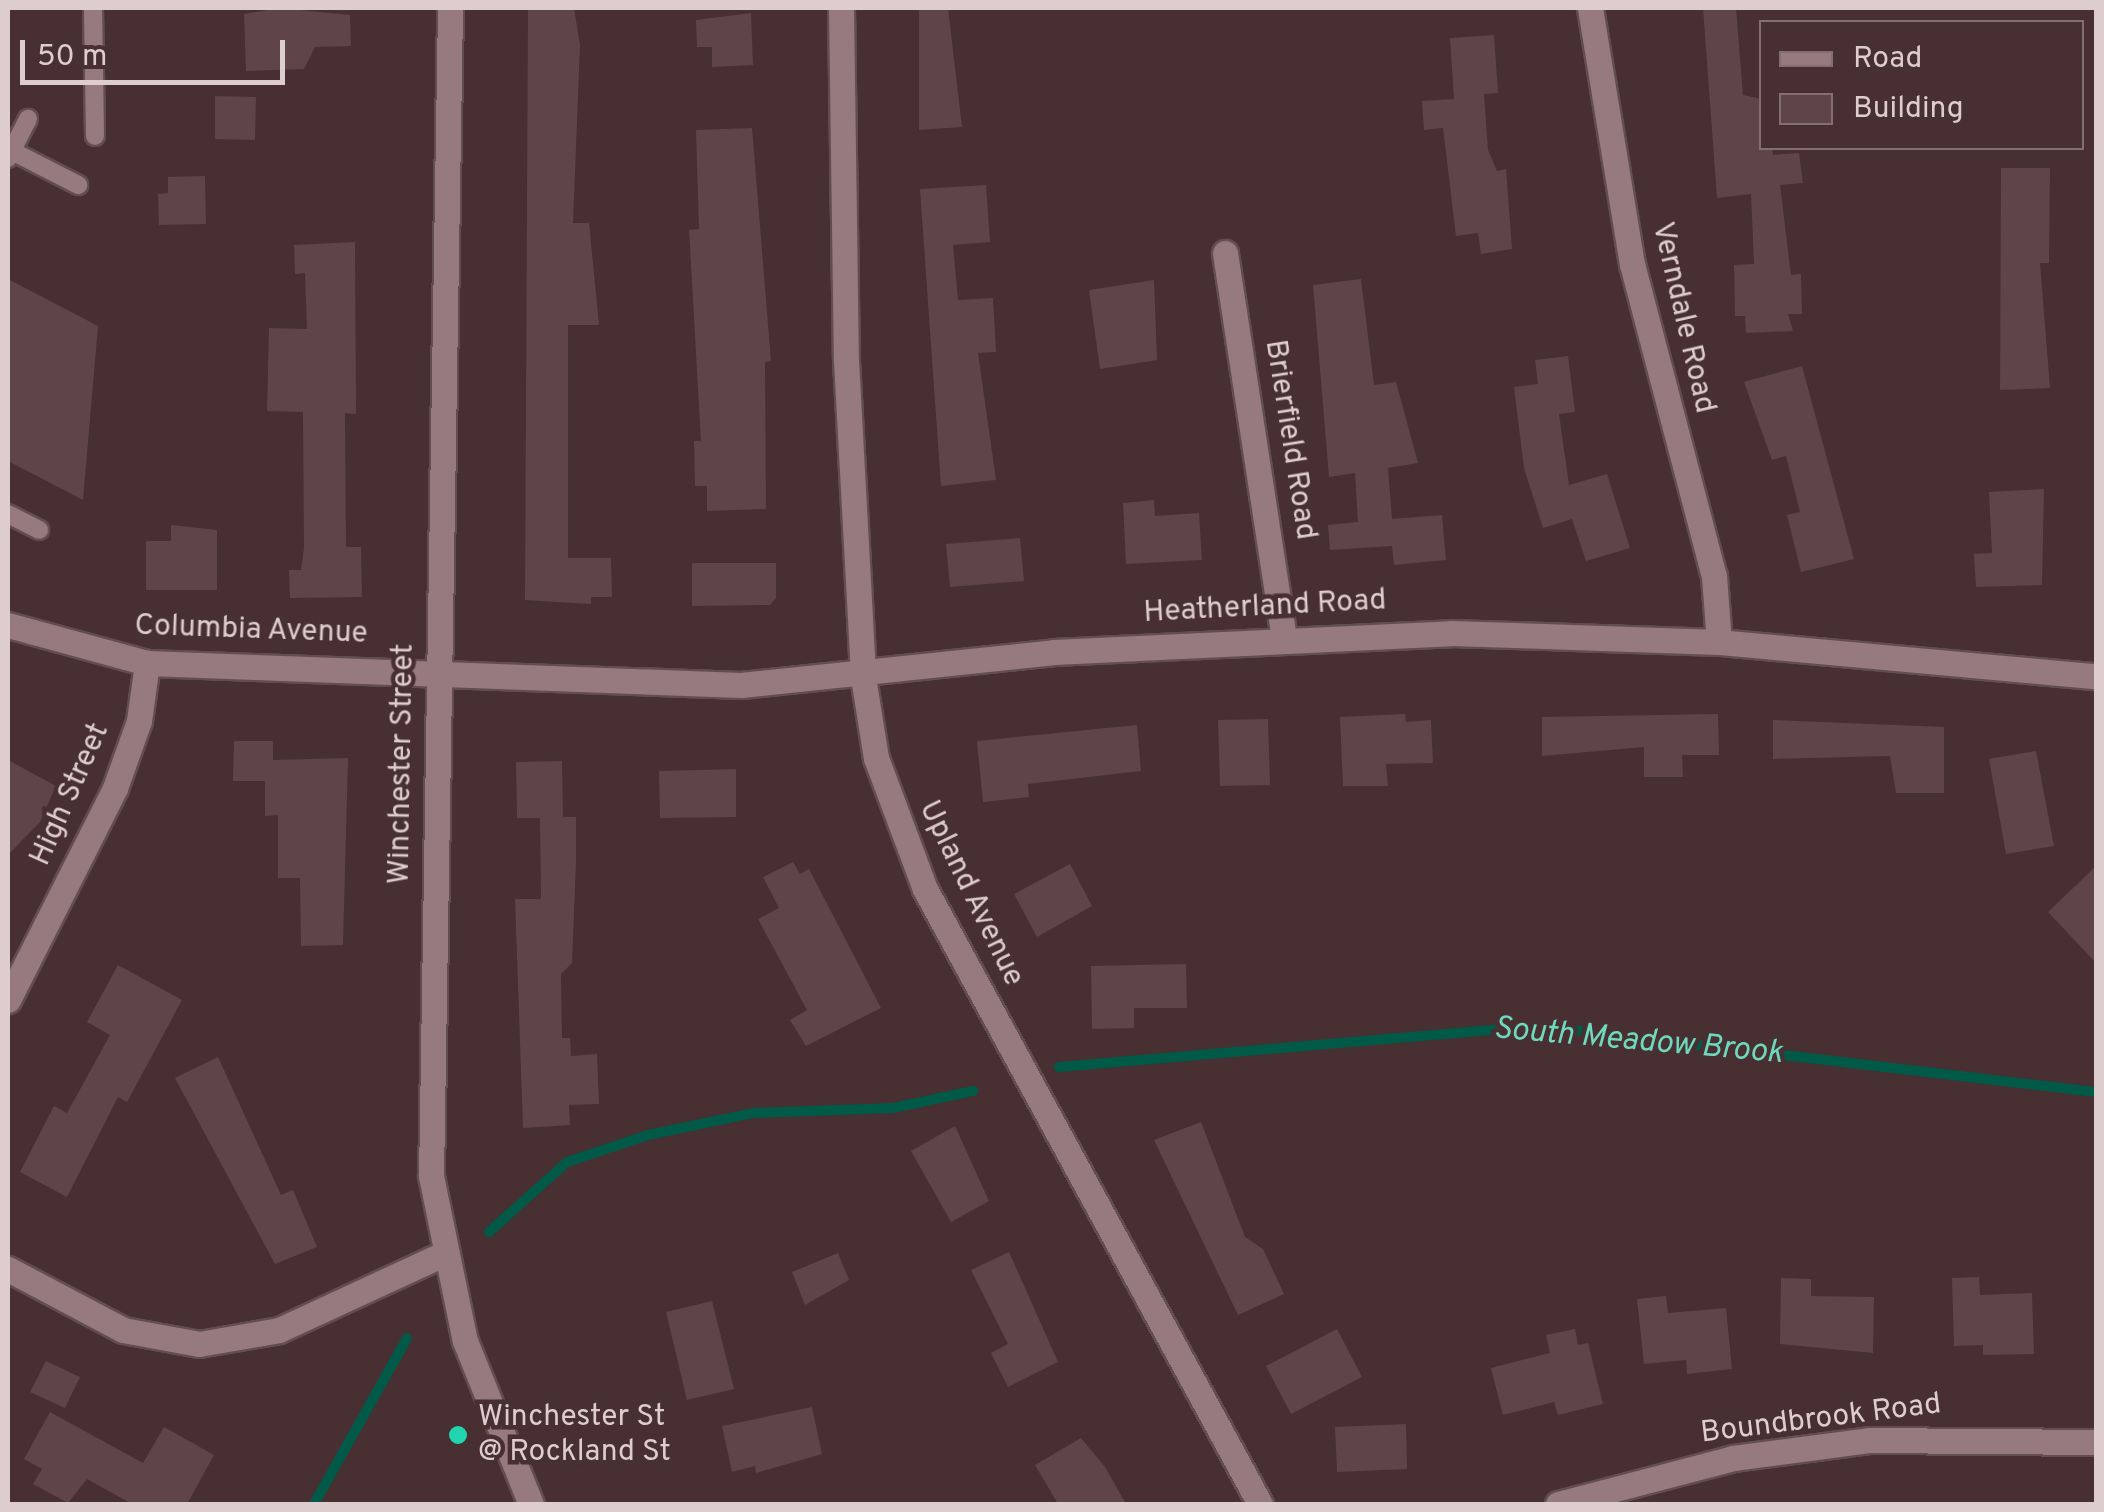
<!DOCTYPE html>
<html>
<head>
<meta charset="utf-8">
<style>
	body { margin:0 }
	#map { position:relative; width:2104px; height:1512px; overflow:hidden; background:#472f32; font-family:Overpass,sans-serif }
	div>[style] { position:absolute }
	.stream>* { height:10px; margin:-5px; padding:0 5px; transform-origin:5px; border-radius:5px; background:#015948 }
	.building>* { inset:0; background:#5f4548 }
	.roads { filter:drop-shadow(2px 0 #624e50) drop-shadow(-2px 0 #624e50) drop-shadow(0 2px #624e50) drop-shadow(0 -2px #624e50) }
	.service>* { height:18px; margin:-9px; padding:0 9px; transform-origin:9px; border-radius:9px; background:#977a7e }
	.minor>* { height:25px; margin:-12.5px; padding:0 12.5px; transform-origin:12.5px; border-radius:12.5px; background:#977a7e }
	.tertiary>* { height:25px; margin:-12.5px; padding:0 12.5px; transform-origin:12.5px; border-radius:12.5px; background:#977a7e }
	.dots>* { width:28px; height:28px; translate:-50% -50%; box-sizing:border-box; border:5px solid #472f32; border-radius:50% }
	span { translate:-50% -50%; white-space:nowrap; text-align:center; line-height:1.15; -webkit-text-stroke:9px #472f32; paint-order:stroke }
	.street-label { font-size:30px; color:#decdcf }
	.poi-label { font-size:30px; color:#decdcf }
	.left { translate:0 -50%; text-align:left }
	.water-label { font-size:32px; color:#6ed9bc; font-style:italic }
	.frame { position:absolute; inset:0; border:10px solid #decdcf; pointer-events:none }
	.legend { position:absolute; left:1759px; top:20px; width:325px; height:130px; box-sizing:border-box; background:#472f32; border:2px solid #836e71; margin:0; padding:12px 18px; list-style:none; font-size:30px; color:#decdcf }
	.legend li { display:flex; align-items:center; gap:20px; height:50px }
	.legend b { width:50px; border:2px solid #836e71 }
	.scale { position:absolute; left:20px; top:40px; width:265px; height:45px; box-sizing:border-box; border:5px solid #decdcf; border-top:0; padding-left:12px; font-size:30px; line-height:35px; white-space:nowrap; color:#decdcf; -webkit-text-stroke:8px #472f32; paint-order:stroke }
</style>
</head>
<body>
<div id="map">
	<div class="stream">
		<div style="left:1059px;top:1067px;width:481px;rotate:-4.9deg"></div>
		<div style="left:1538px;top:1026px;width:562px;rotate:6.75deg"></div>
		<div style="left:489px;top:1232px;width:105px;rotate:-41.9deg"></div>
		<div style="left:567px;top:1162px;width:85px;rotate:-18.4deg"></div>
		<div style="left:648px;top:1135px;width:107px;rotate:-11.8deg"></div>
		<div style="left:753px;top:1113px;width:140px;rotate:-2deg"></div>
		<div style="left:893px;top:1108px;width:82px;rotate:-12deg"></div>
		<div style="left:314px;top:1504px;width:190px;rotate:-60.7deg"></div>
	</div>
	<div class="building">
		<div style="clip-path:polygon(280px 8px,350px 15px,351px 46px,315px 47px,304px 69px,246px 71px,244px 14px)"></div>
		<div style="clip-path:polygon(528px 8px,574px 8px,580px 45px,573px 223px,589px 223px,599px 325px,568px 325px,568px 558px,611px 558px,612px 597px,591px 597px,591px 604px,525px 600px)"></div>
		<div style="clip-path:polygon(919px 8px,948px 8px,962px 127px,919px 130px)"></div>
		<div style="clip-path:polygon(1703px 8px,1736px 8px,1743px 95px,1762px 99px,1762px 148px,1772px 148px,1773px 155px,1799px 153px,1803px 183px,1780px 185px,1791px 275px,1801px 274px,1802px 314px,1788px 314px,1793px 331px,1746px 333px,1745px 316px,1735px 316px,1734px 265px,1754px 264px,1751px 194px,1717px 198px)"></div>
		<div style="clip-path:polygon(751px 13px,753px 65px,712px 67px,712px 47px,697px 47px,696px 20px)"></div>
		<div style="clip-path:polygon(1494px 35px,1498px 93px,1484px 94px,1488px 150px,1497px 171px,1506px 169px,1512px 249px,1481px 254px,1478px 233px,1456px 236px,1443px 128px,1424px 130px,1422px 101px,1454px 99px,1450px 38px)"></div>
		<div style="clip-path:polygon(215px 96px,256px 97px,255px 140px,215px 139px)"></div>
		<div style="clip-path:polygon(752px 128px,771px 361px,765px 362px,766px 509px,707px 511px,707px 486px,695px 486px,694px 441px,701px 441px,689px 230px,699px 229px,696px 130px)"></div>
		<div style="clip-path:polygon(2001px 168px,2050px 168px,2049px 263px,2040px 263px,2050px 388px,2000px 390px)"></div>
		<div style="clip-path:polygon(205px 176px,206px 224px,159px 225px,158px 194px,168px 193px,168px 177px)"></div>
		<div style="clip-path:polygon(986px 185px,990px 242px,953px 245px,958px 300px,993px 298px,996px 352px,978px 353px,996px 480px,941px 486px,920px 189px)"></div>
		<div style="clip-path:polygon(355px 242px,356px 414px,345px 413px,346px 547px,361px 547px,362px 597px,290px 598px,289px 570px,301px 570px,304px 548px,303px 412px,267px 411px,269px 328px,307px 329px,305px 273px,295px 274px,294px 245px)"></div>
		<div style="clip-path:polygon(8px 279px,98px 326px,83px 500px,8px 461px)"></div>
		<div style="clip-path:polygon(1361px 279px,1374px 385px,1396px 382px,1418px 463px,1388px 468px,1392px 519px,1442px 515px,1446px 560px,1394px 565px,1392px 546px,1330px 550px,1328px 525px,1358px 522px,1355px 473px,1329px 477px,1313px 285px)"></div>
		<div style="clip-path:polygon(1154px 280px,1157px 360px,1100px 369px,1089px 290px)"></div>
		<div style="clip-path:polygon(1568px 356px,1575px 412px,1559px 414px,1569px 485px,1607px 474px,1630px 548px,1586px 561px,1572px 519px,1543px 528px,1524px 468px,1514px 387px,1538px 384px,1535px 360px)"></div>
		<div style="clip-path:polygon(1802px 366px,1854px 559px,1801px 572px,1787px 515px,1800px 512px,1786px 456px,1772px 460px,1744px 382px)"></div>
		<div style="clip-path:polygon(2044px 489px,2042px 585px,1976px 587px,1974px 554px,1992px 553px,1989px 492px)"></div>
		<div style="clip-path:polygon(1154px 500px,1155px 516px,1199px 513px,1202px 560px,1126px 564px,1123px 503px)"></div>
		<div style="clip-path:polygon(171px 525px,217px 530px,217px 590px,146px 590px,146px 541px,171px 541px)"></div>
		<div style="clip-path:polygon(1020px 538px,1024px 581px,950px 587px,946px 544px)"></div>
		<div style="clip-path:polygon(692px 563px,776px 563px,776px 598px,770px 605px,692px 606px)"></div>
		<div style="clip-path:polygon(1405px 714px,1406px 722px,1431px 720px,1433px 763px,1386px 764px,1388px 786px,1343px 786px,1340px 717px)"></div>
		<div style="clip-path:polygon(1718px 714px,1719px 755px,1682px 755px,1683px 777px,1644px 777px,1644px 747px,1542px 756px,1542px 717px)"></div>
		<div style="clip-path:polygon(1268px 719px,1270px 785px,1220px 786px,1218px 720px)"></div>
		<div style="clip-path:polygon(1773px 720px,1944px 727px,1944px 793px,1896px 793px,1890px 756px,1773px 759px)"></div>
		<div style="clip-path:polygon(1137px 725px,1141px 771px,1028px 784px,1029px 797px,983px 802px,977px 741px)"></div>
		<div style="clip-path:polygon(234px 741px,273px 741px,273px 760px,348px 758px,343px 945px,301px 946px,300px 878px,278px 878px,278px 815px,265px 816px,265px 781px,233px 781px)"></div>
		<div style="clip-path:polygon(2036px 751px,2054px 846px,2006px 854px,1989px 759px)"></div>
		<div style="clip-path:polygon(8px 760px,56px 786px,40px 822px,8px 855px)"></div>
		<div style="clip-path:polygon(562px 761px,563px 817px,576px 817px,576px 861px,572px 963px,561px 974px,562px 1038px,570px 1038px,571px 1056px,597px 1054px,599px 1104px,569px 1105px,570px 1125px,523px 1128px,515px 899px,541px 899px,540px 818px,517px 818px,516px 762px)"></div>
		<div style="clip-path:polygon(736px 769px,736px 817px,660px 818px,659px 771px)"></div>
		<div style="clip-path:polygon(793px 862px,800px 874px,809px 869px,881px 1008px,806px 1046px,790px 1020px,807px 1010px,758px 919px,779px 908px,763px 877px)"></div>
		<div style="clip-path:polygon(1070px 864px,1092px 906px,1037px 937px,1014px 894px)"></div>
		<div style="clip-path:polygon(2096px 866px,2096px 963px,2048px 912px)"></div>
		<div style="clip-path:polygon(1186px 964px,1187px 1008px,1134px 1008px,1134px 1028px,1092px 1029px,1091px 966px)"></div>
		<div style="clip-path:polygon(118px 965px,182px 1000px,127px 1102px,118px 1097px,67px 1197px,20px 1172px,54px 1106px,67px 1113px,110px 1035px,87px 1022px)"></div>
		<div style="clip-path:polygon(218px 1057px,281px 1195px,293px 1190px,317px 1247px,275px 1264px,175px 1078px)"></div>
		<div style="clip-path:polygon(1201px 1122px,1245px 1237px,1263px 1249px,1284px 1294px,1238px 1315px,1154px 1140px)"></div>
		<div style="clip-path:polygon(955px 1126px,989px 1201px,951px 1222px,911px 1151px)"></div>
		<div style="clip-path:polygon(1009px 1252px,1058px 1362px,1008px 1387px,991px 1353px,1008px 1344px,971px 1270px)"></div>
		<div style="clip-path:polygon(838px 1253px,849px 1280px,805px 1305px,792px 1272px)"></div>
		<div style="clip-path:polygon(1979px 1277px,1980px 1295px,2032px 1293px,2034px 1354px,1983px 1355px,1983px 1345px,1954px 1346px,1952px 1278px)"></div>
		<div style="clip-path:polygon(1781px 1278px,1811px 1279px,1811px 1296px,1874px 1297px,1873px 1353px,1780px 1344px)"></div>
		<div style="clip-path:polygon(1666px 1296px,1668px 1313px,1726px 1308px,1732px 1369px,1687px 1374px,1686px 1360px,1644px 1364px,1637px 1299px)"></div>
		<div style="clip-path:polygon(712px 1301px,734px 1389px,687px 1400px,666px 1312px)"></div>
		<div style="clip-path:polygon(1337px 1329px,1362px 1377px,1291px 1414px,1266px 1366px)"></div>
		<div style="clip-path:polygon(1575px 1329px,1578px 1345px,1588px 1343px,1603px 1404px,1558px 1415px,1554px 1402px,1503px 1415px,1491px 1368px,1550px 1353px,1546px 1335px)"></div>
		<div style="clip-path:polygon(46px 1361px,80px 1377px,65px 1408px,30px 1392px)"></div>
		<div style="clip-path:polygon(812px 1407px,822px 1454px,756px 1473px,755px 1466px,732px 1472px,722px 1426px)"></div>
		<div style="clip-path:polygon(50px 1412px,143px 1463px,164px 1427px,214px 1455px,187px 1504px,132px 1504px,87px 1479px,68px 1503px,33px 1484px,42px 1469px,24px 1459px)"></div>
		<div style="clip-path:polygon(1406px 1424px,1407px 1469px,1337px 1472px,1335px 1427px)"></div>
		<div style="clip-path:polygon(1081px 1438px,1105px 1467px,1126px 1504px,1058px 1504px,1035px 1465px)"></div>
	</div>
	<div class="roads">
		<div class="service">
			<div style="left:93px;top:8px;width:128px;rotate:89.1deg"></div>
			<div style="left:8px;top:149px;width:79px;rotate:27.2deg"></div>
			<div style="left:8px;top:158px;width:44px;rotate:-62.9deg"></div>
			<div style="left:8px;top:514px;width:35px;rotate:27deg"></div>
		</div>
		<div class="minor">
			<div style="left:841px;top:8px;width:352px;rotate:89.2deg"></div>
			<div style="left:846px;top:360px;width:317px;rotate:86.9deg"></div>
			<div style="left:863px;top:677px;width:82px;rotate:80.9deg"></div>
			<div style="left:876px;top:758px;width:140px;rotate:69.5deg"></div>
			<div style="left:925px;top:889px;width:700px;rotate:61.42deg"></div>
			<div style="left:1590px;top:8px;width:259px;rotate:80.7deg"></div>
			<div style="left:1632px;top:264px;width:323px;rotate:75.3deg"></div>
			<div style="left:1714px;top:576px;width:66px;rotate:85.7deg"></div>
			<div style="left:1225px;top:253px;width:389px;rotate:81.3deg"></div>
			<div style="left:8px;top:625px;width:144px;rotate:15.3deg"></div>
			<div style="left:147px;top:663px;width:594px;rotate:2.12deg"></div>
			<div style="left:741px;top:685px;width:315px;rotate:-6deg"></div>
			<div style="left:1054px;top:652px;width:397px;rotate:-2.7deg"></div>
			<div style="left:1451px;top:633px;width:268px;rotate:1.9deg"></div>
			<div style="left:1719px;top:642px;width:379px;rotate:5.2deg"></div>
			<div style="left:8px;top:1000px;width:237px;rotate:-63.2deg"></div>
			<div style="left:115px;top:788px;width:71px;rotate:-70.3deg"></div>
			<div style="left:139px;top:721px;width:59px;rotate:-82.1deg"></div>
			<div style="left:8px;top:1269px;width:130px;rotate:27.9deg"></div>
			<div style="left:123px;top:1330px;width:77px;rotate:10.4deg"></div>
			<div style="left:199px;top:1344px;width:81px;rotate:-9.9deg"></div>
			<div style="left:279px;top:1330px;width:179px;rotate:-24.8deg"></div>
			<div style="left:1558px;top:1504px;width:181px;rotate:-14.7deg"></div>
			<div style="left:1733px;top:1458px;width:137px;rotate:-7.5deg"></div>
			<div style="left:1869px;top:1440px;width:227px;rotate:0.5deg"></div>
		</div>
		<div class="tertiary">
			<div style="left:450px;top:8px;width:1168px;rotate:90.93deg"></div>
			<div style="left:431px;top:1176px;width:168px;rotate:78.4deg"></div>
			<div style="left:465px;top:1341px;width:176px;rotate:68deg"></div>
		</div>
	</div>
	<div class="dots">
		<div style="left:458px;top:1435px;background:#22d5af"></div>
	</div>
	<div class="street-label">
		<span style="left:1682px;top:318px;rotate:77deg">Verndale Road</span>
		<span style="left:1289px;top:440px;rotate:81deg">Brierfield Road</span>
		<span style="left:1265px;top:608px;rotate:-3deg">Heatherland Road</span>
		<span style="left:251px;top:631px;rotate:2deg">Columbia Avenue</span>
		<span style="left:403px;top:764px;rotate:-89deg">Winchester Street</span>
		<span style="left:71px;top:795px;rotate:-66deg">High Street</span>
		<span style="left:970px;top:894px;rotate:64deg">Upland Avenue</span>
		<span style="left:1821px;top:1420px;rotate:-7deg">Boundbrook Road</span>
	</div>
	<div class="poi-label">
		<span class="left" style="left:478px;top:1435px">Winchester St<br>@ Rockland St</span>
	</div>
	<div class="water-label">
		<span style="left:1638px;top:1042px;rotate:5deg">South Meadow Brook</span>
	</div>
	<div class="frame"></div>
	<ul class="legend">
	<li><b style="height:12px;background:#977a7e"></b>Road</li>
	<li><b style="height:28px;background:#5f4548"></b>Building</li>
	</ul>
	<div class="scale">50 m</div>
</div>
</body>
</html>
